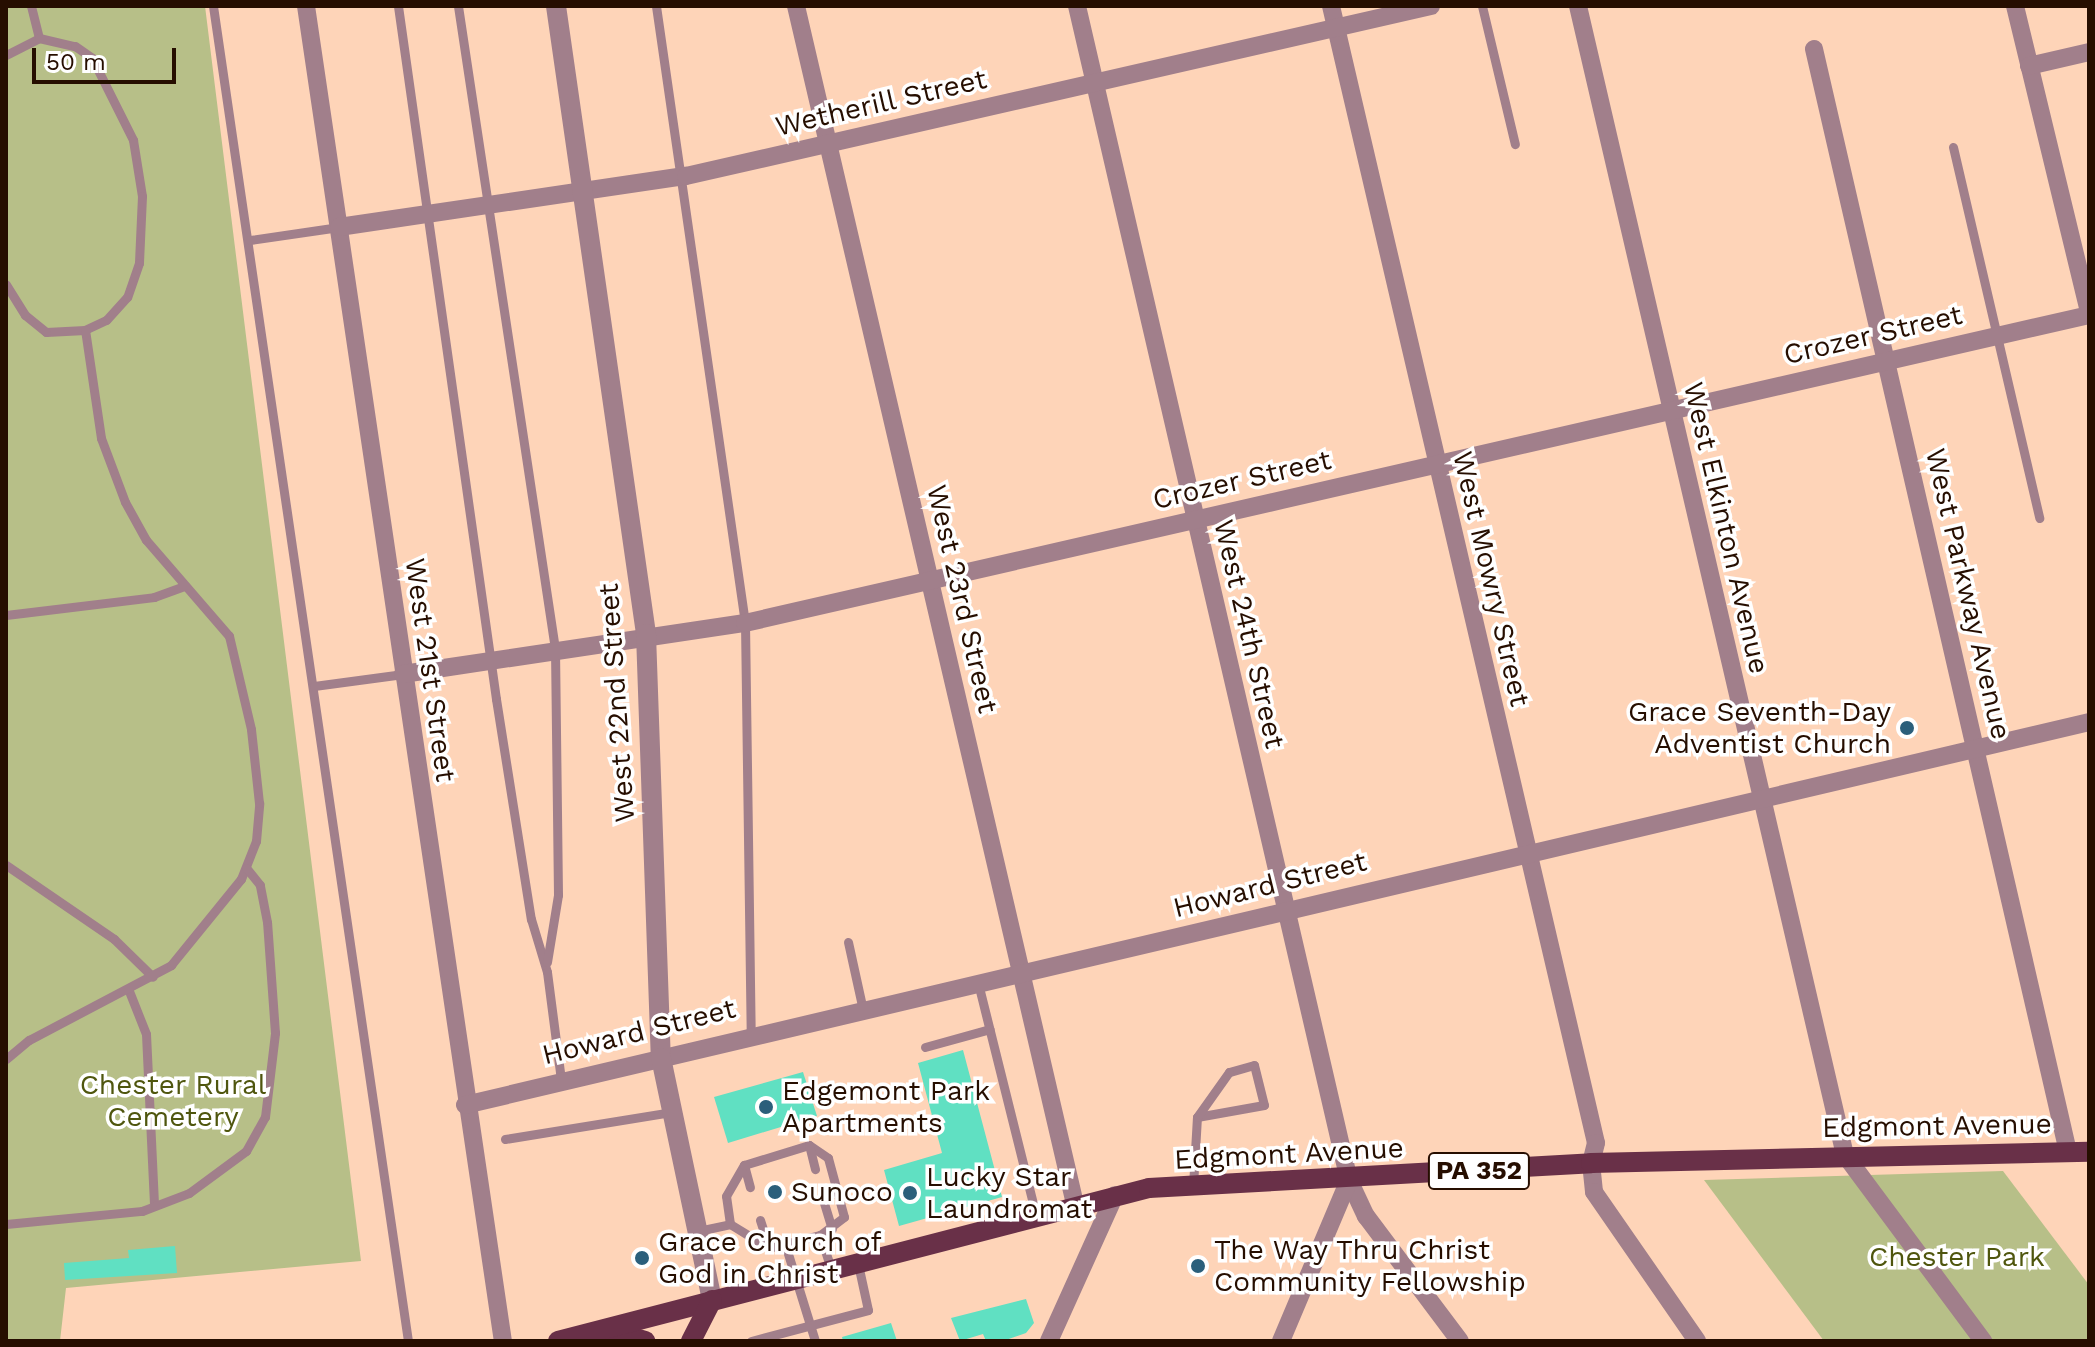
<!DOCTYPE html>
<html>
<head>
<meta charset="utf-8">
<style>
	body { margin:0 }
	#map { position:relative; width:2095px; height:1347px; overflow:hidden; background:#fed4b8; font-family:"Work Sans",sans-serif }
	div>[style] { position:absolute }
	.green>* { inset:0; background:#b7bf88 }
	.building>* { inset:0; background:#60e0c2 }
	.service>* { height:9px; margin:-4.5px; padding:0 4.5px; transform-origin:4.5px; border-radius:4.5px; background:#a17f8b }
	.minor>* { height:18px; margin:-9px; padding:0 9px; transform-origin:9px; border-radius:9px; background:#a17f8b }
	.tertiary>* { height:20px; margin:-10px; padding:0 10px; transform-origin:10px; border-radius:10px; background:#a17f8b }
	.primary>* { height:20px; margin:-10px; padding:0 10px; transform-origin:10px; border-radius:10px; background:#693048 }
	.dots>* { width:22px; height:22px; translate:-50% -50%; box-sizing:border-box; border:4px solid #fff; border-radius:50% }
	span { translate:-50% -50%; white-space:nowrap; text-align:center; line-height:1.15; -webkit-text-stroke:7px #fff; paint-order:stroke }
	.shield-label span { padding:2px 6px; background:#fff; border:2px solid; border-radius:6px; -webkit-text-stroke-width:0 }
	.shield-label { font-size:26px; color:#260e00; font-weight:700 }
	.street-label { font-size:28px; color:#260e00 }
	.poi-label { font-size:28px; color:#260e00 }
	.right { translate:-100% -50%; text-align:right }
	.left { translate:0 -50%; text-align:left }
	.park-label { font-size:28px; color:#4f560e }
	.frame { position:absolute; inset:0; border:8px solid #260e00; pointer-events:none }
	.scale { position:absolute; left:32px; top:48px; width:144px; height:36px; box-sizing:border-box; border:4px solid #260e00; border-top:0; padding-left:10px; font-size:24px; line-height:28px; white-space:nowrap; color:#260e00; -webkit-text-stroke:6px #fff; paint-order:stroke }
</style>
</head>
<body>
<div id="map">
	<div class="green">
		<div style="clip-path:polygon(6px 6px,205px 6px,361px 1261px,66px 1288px,60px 1341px,6px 1341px)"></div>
		<div style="clip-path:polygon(2003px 1171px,2089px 1285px,2089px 1341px,1824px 1341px,1704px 1180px)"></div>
	</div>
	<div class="building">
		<div style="clip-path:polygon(963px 1050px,1002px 1197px,899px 1226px,884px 1170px,942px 1153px,918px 1063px)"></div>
		<div style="clip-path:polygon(803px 1072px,817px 1116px,728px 1143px,714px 1097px)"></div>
		<div style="clip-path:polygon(175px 1246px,177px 1273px,65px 1280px,64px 1263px,129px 1258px,128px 1250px)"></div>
		<div style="clip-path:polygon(1026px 1299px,1034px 1323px,1026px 1333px,1003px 1341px,986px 1341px,983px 1334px,960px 1341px,951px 1318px)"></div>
		<div style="clip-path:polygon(891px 1323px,897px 1341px,843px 1341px,842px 1337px)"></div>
	</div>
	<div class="service">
		<div style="left:31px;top:6px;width:33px;rotate:76deg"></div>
		<div style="left:213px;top:6px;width:1349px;rotate:81.69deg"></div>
		<div style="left:398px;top:6px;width:700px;rotate:81.95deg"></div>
		<div style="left:496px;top:699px;width:223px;rotate:81deg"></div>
		<div style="left:531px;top:919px;width:55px;rotate:73.2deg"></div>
		<div style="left:547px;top:972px;width:109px;rotate:82.6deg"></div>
		<div style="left:458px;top:6px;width:650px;rotate:81.42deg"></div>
		<div style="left:555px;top:649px;width:246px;rotate:89.3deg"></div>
		<div style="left:558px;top:895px;width:68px;rotate:99.3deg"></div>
		<div style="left:656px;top:6px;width:623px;rotate:81.79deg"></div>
		<div style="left:745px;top:623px;width:411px;rotate:89.2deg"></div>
		<div style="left:1482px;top:6px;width:142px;rotate:76.6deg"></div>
		<div style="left:6px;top:55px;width:37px;rotate:-27deg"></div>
		<div style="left:39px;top:38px;width:37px;rotate:13deg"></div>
		<div style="left:75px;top:46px;width:21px;rotate:35deg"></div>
		<div style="left:92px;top:58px;width:92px;rotate:63.4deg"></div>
		<div style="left:133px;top:140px;width:57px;rotate:80.9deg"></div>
		<div style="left:142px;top:196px;width:67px;rotate:92.6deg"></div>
		<div style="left:139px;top:263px;width:36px;rotate:109deg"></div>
		<div style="left:127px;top:297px;width:31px;rotate:132deg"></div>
		<div style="left:106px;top:320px;width:23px;rotate:155deg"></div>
		<div style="left:85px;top:330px;width:39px;rotate:177deg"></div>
		<div style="left:46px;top:332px;width:27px;rotate:-141deg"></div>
		<div style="left:25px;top:315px;width:36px;rotate:-122deg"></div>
		<div style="left:1953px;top:147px;width:381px;rotate:76.9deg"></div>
		<div style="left:250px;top:240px;width:90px;rotate:-8.3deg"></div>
		<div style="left:6px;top:615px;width:149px;rotate:-6.9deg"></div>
		<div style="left:154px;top:597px;width:33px;rotate:-20deg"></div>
		<div style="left:314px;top:686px;width:90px;rotate:-7.7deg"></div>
		<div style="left:6px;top:865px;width:131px;rotate:34.4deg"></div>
		<div style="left:114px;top:939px;width:54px;rotate:44.3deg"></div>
		<div style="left:848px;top:942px;width:70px;rotate:77.6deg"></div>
		<div style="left:978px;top:983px;width:239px;rotate:76deg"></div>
		<div style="left:129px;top:991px;width:46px;rotate:68.4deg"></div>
		<div style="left:146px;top:1034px;width:172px;rotate:87.3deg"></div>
		<div style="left:925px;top:1047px;width:67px;rotate:-15.5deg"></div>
		<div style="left:6px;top:1059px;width:30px;rotate:-40deg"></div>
		<div style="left:29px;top:1040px;width:161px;rotate:-27.8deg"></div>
		<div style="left:171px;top:965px;width:111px;rotate:-50.9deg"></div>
		<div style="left:241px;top:879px;width:41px;rotate:-68.5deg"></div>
		<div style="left:256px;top:841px;width:38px;rotate:-85deg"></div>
		<div style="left:259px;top:803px;width:74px;rotate:-96.2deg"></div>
		<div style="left:251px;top:729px;width:96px;rotate:-103.3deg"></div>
		<div style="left:229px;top:636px;width:127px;rotate:-130.8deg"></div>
		<div style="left:146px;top:540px;width:43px;rotate:-118.9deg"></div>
		<div style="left:125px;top:502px;width:68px;rotate:-110.6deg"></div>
		<div style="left:101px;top:438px;width:109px;rotate:-98.4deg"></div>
		<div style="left:505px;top:1139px;width:168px;rotate:-9.2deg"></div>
		<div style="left:809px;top:1145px;width:23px;rotate:34deg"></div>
		<div style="left:828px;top:1158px;width:61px;rotate:74.8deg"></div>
		<div style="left:844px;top:1217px;width:30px;rotate:143deg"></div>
		<div style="left:744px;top:1165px;width:23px;rotate:75deg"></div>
		<div style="left:1193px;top:1186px;width:69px;rotate:-86.7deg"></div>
		<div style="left:1197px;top:1117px;width:68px;rotate:-10.2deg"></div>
		<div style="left:1264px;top:1105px;width:41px;rotate:-104deg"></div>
		<div style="left:1254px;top:1065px;width:26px;rotate:164deg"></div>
		<div style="left:1229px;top:1072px;width:55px;rotate:125.4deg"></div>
		<div style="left:824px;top:1203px;width:27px;rotate:73deg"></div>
		<div style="left:760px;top:1220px;width:29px;rotate:72deg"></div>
		<div style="left:6px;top:1224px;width:137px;rotate:-5.5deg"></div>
		<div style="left:142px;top:1211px;width:50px;rotate:-21deg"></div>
		<div style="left:189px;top:1193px;width:71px;rotate:-36.4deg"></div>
		<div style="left:246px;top:1151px;width:39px;rotate:-61deg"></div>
		<div style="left:265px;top:1117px;width:85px;rotate:-83.2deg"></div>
		<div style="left:275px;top:1033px;width:111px;rotate:-94.1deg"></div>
		<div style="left:267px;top:922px;width:38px;rotate:-101deg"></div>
		<div style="left:260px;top:885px;width:22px;rotate:-129deg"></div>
		<div style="left:730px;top:1224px;width:28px;rotate:-98deg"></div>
		<div style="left:726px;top:1196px;width:36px;rotate:-60deg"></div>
		<div style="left:744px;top:1165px;width:68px;rotate:-17.1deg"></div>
		<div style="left:809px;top:1145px;width:25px;rotate:76deg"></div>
		<div style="left:698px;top:1231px;width:33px;rotate:-12deg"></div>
		<div style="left:730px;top:1224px;width:46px;rotate:31.6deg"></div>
		<div style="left:769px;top:1248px;width:53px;rotate:-14.3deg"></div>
		<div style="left:820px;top:1235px;width:36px;rotate:72deg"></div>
		<div style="left:785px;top:1244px;width:102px;rotate:72.8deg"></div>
		<div style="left:751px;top:1341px;width:121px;rotate:-14.8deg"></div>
		<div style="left:868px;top:1310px;width:47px;rotate:-102.3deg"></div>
	</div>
	<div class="minor">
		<div style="left:306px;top:6px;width:1349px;rotate:81.61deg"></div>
		<div style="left:796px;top:6px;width:1230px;rotate:76.89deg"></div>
		<div style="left:1077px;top:6px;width:1205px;rotate:76.96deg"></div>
		<div style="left:1349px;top:1180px;width:40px;rotate:65deg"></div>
		<div style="left:1366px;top:1216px;width:156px;rotate:53.1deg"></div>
		<div style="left:1331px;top:6px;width:1167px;rotate:76.88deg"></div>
		<div style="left:1596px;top:1143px;width:21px;rotate:104deg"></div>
		<div style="left:1591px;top:1163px;width:29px;rotate:84deg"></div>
		<div style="left:1594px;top:1192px;width:181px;rotate:55.3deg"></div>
		<div style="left:1578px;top:6px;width:1180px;rotate:76.92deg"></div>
		<div style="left:1845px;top:1155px;width:232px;rotate:53.4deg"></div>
		<div style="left:2015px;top:6px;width:314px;rotate:76.4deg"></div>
		<div style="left:1814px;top:49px;width:1132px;rotate:77.03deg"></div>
		<div style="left:2029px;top:66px;width:62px;rotate:-13.1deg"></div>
		<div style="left:339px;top:227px;width:351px;rotate:-8.4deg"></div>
		<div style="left:686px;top:176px;width:764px;rotate:-12.85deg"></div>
		<div style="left:403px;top:674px;width:346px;rotate:-8.5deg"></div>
		<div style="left:745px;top:623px;width:1379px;rotate:-12.91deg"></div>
		<div style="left:465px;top:1105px;width:1669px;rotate:-13.27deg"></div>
		<div style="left:1049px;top:1341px;width:160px;rotate:-65.7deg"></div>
		<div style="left:1281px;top:1341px;width:175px;rotate:-67.1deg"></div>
	</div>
	<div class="tertiary">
		<div style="left:556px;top:6px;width:634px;rotate:81.84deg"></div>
		<div style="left:646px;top:634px;width:424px;rotate:88deg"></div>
		<div style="left:661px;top:1058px;width:247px;rotate:78.1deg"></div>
	</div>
	<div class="primary">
		<div style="left:609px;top:1330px;width:38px;rotate:17deg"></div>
		<div style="left:558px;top:1341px;width:610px;rotate:-14.51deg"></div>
		<div style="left:1149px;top:1188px;width:443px;rotate:-3.2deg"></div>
		<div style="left:1591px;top:1163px;width:498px;rotate:-1.3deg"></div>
		<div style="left:691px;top:1341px;width:46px;rotate:-62.9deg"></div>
	</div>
	<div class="dots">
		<div style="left:1907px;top:728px;background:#2b5f7b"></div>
		<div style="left:766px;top:1107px;background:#2b5f7b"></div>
		<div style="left:775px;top:1192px;background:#2b5f7b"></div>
		<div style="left:910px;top:1193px;background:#2b5f7b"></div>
		<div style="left:642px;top:1258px;background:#2b5f7b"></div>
		<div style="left:1198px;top:1266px;background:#2b5f7b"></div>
	</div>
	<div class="shield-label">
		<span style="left:1479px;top:1171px">PA 352</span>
	</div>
	<div class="street-label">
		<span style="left:881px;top:103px;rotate:-13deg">Wetherill Street</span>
		<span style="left:1873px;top:335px;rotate:-13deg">Crozer Street</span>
		<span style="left:1242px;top:480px;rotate:-13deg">Crozer Street</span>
		<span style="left:1726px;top:528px;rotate:77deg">West Elkinton Avenue</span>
		<span style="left:1491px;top:579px;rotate:77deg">West Mowry Street</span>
		<span style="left:1968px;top:594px;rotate:77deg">West Parkway Avenue</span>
		<span style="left:962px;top:599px;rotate:77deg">West 23rd Street</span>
		<span style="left:1249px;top:634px;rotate:77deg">West 24th Street</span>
		<span style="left:430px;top:670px;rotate:82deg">West 21st Street</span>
		<span style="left:617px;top:703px;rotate:-94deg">West 22nd Street</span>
		<span style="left:1270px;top:885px;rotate:-14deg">Howard Street</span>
		<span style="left:639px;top:1032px;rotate:-14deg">Howard Street</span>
		<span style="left:1937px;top:1126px;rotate:-1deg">Edgmont Avenue</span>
		<span style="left:1289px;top:1154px;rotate:-3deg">Edgmont Avenue</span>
	</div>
	<div class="poi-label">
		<span class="right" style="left:1891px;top:728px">Grace Seventh-Day<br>Adventist Church</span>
		<span class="left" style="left:782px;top:1107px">Edgemont Park<br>Apartments</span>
		<span class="left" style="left:926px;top:1193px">Lucky Star<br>Laundromat</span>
		<span class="left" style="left:791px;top:1192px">Sunoco</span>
		<span class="left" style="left:658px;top:1258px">Grace Church of<br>God in Christ</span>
		<span class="left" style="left:1214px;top:1266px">The Way Thru Christ<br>Community Fellowship</span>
	</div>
	<div class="park-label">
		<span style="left:173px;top:1101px">Chester Rural<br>Cemetery</span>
		<span style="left:1957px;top:1257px">Chester Park</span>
	</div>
	<div class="frame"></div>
	<div class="scale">50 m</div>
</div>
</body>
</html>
